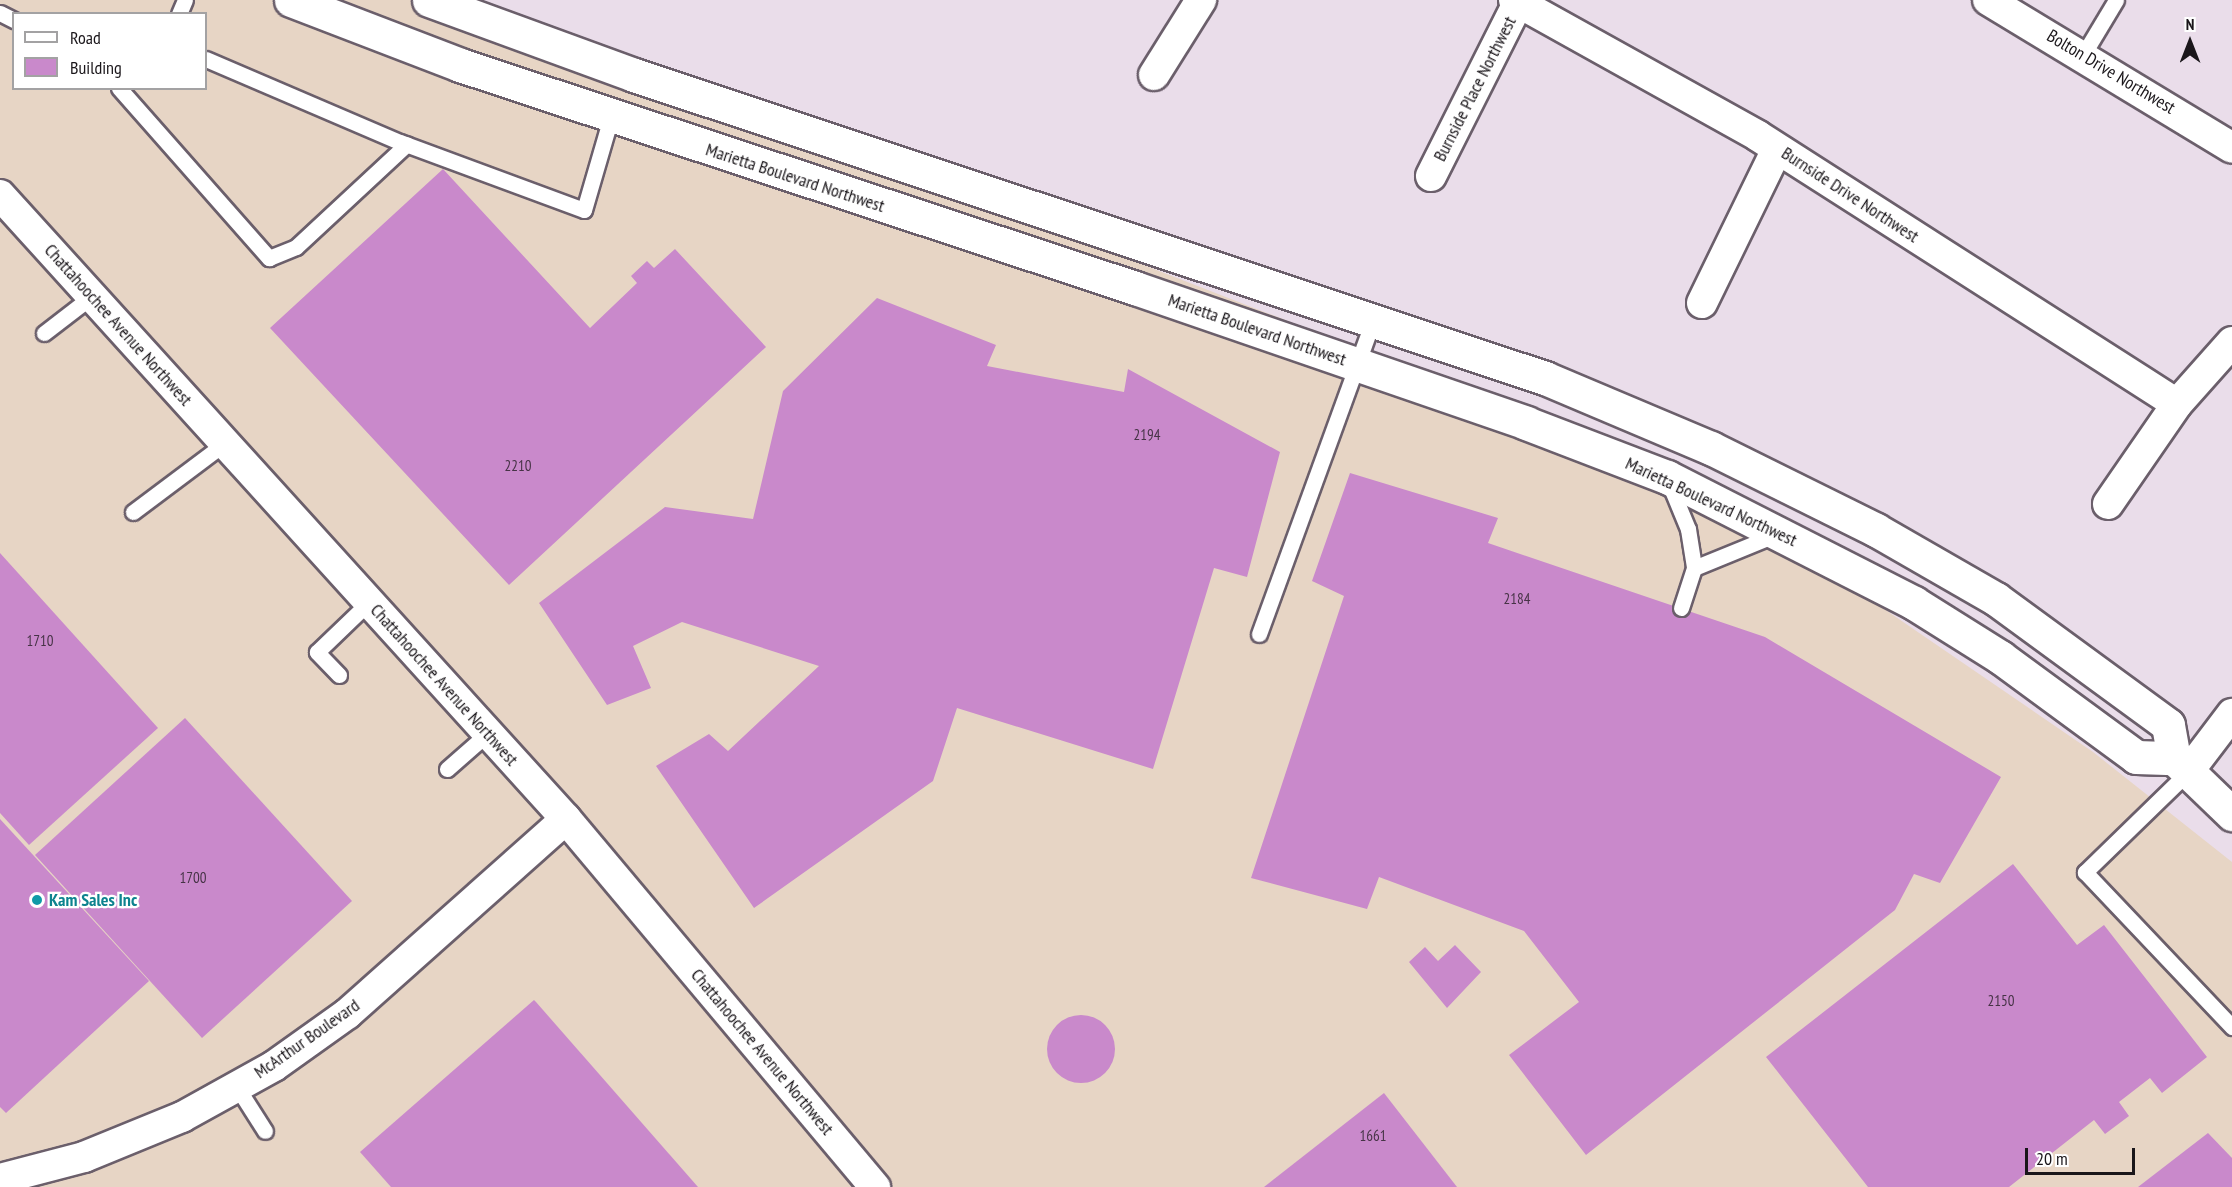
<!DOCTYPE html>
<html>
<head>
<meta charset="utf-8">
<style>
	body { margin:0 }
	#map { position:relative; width:2232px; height:1187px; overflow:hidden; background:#eaddea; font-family:"PT Sans Narrow",sans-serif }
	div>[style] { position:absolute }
	.commercial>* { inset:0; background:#e7d5c5 }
	.building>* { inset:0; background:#c989cb }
	.round { border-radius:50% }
	.roads { filter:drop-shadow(2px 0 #6b5f6b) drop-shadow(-2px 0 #6b5f6b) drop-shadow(0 2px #6b5f6b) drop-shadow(0 -2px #6b5f6b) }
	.lane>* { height:15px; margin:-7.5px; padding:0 7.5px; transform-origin:7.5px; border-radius:7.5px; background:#fff }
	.street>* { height:30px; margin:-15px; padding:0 15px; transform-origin:15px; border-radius:15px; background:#fff }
	.secondary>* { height:33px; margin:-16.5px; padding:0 16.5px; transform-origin:16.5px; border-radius:16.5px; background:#fff }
	.dots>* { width:16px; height:16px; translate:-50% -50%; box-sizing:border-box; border:3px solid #fff; border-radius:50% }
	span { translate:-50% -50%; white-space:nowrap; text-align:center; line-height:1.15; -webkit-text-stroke:4.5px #fff; paint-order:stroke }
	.number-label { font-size:15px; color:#463346 }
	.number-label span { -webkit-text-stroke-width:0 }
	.street-label { font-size:18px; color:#1a161a }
	.culture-label { font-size:18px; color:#0d838f; font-weight:700 }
	.left { translate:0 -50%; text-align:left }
	.legend { position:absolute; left:12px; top:12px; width:195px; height:78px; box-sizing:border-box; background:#fff; border:2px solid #a3a2a3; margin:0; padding:8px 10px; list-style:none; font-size:18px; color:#1a161a }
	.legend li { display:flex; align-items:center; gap:12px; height:30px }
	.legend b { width:30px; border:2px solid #a3a2a3 }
	.north { position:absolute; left:2160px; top:12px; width:60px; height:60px; -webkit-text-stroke:4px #fff; paint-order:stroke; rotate:0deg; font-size:16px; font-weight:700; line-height:24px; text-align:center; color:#1a161a }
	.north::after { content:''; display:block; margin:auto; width:21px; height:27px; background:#1a161a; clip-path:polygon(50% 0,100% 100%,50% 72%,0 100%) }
	.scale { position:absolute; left:2025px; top:1148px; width:110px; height:27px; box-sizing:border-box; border:3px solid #1a161a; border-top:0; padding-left:8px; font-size:18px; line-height:21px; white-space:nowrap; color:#1a161a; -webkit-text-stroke:4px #fff; paint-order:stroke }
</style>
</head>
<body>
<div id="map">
	<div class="commercial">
		<div style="clip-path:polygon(evenodd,0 0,463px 0,1596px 441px,1871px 600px,2093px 752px,2232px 862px,2232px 1187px,0 1187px,0 0,14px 14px,206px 14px,206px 88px,14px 88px,14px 14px)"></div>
	</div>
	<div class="building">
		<div style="clip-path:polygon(443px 169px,590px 328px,637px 283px,631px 276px,647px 261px,654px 268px,675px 249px,766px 347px,509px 585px,270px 328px)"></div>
		<div style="clip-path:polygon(877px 298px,996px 345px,987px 366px,1124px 392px,1128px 369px,1280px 452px,1247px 577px,1214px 568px,1153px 769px,957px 708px,933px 781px,754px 908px,656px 766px,709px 734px,728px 751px,819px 666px,682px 622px,633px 646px,651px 688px,607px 705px,539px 603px,665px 507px,753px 519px,783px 391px)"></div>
		<div style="clip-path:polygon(1350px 473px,1498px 518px,1488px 543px,1765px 637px,2001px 777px,1940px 883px,1914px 874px,1895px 910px,1586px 1155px,1509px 1055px,1579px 1002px,1524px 931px,1379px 877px,1367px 909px,1251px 878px,1344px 596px,1312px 581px)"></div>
		<div style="clip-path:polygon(0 553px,158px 728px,29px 845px,0 813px)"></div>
		<div style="clip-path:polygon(185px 718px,352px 901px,202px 1038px,35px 855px)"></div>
		<div style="clip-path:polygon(0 819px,149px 981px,6px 1113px,0 1107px)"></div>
		<div style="clip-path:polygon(2013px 864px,2077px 945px,2104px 925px,2207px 1057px,2162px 1093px,2150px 1078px,2119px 1102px,2129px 1116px,2105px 1134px,2094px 1120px,2009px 1187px,1868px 1187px,1766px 1057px)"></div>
		<div style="clip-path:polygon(1455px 945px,1481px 972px,1447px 1008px,1409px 962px,1425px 947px,1438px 961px)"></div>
		<div style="clip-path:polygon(534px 1000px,536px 1002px,698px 1187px,391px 1187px,360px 1152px)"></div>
		<div class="round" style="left:1047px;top:1015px;width:68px;height:68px"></div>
		<div style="clip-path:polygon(1384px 1093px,1457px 1187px,1264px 1187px)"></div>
		<div style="clip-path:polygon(2208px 1133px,2232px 1158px,2232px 1187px,2138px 1187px)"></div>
	</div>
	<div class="roads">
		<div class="lane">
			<div style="left:0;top:13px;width:16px;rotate:27deg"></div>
			<div style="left:179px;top:14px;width:15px;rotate:-67deg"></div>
			<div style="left:2083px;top:55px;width:64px;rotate:-59deg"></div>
			<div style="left:206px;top:59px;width:211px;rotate:23.2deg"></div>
			<div style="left:400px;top:142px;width:196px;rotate:20.3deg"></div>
			<div style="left:584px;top:210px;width:97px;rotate:-73.8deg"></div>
			<div style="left:119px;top:88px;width:227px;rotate:48.6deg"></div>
			<div style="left:269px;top:258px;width:29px;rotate:-22deg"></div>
			<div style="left:296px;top:247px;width:151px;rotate:-42.9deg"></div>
			<div style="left:44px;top:333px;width:61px;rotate:-37.6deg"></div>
			<div style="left:1669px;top:483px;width:50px;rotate:67.6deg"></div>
			<div style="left:1688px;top:529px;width:39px;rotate:81deg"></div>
			<div style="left:1694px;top:568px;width:42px;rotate:108deg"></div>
			<div style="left:133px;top:512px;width:115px;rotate:-36.9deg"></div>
			<div style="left:1694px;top:568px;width:87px;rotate:-22.2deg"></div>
			<div style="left:1259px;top:634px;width:333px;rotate:-70deg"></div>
			<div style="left:339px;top:675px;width:32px;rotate:-134deg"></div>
			<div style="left:317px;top:652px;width:72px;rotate:-43.9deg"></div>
			<div style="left:447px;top:769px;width:55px;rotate:-41.3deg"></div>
			<div style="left:2188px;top:772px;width:144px;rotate:135.8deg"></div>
			<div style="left:2085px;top:872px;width:214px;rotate:46.5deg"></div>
			<div style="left:237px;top:1087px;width:52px;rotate:57.5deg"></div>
		</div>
		<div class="street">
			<div style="left:1514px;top:0;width:279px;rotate:29.1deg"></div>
			<div style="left:1758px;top:136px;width:497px;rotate:32.6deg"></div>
			<div style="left:1988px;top:0;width:285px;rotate:31.2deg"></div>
			<div style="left:1154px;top:75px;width:89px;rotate:-57.9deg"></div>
			<div style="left:1431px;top:176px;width:194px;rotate:-63.3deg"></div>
			<div style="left:0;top:195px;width:842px;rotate:47.79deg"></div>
			<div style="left:566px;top:819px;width:481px;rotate:50deg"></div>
			<div style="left:1702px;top:303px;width:171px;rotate:-64deg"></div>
			<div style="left:2108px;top:504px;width:121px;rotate:-55.4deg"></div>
			<div style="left:2177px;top:404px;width:83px;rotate:-48.4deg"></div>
			<div style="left:2188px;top:772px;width:73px;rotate:-52.8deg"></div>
			<div style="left:0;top:1179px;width:87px;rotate:-14.7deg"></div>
			<div style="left:84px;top:1157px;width:106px;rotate:-22.2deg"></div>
			<div style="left:182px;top:1117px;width:105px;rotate:-29deg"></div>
			<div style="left:274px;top:1066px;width:90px;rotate:-35.5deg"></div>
			<div style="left:347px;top:1014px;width:293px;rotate:-41.7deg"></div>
		</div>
		<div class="secondary">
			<div style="left:291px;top:0;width:181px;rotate:21deg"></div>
			<div style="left:460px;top:65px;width:711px;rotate:18.28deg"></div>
			<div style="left:1135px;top:288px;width:414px;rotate:19deg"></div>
			<div style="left:1526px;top:423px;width:151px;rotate:21deg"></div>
			<div style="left:1667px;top:477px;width:277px;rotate:27deg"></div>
			<div style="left:1914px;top:603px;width:102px;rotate:32.1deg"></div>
			<div style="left:2000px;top:657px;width:169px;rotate:36.3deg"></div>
			<div style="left:2136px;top:757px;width:38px;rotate:2deg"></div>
			<div style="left:429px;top:0;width:218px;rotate:20.1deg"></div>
			<div style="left:634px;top:75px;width:960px;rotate:18.4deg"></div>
			<div style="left:1545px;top:378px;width:180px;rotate:22.9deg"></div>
			<div style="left:1711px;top:448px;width:184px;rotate:26.4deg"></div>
			<div style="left:1876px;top:530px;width:138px;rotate:29.9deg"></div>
			<div style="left:1996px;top:599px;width:213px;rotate:36.2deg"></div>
			<div style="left:2168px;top:725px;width:34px;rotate:80deg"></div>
			<div style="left:2174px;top:758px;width:81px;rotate:44deg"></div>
		</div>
	</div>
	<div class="dots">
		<div style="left:37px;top:900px;background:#0f9aa8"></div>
	</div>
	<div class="number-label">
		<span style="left:1147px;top:435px">2194</span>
		<span style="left:518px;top:466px">2210</span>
		<span style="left:1517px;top:599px">2184</span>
		<span style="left:40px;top:641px">1710</span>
		<span style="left:193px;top:878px">1700</span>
		<span style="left:2001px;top:1001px">2150</span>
		<span style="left:1373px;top:1136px">1661</span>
	</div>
	<div class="street-label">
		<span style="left:2111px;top:72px;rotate:31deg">Bolton Drive Northwest</span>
		<span style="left:1475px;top:89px;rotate:-63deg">Burnside Place Northwest</span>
		<span style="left:795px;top:178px;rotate:18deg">Marietta Boulevard Northwest</span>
		<span style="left:1850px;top:195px;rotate:33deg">Burnside Drive Northwest</span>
		<span style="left:118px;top:325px;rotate:48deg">Chattahoochee Avenue Northwest</span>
		<span style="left:1257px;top:330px;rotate:19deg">Marietta Boulevard Northwest</span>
		<span style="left:1711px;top:502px;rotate:25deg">Marietta Boulevard Northwest</span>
		<span style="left:444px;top:685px;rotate:48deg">Chattahoochee Avenue Northwest</span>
		<span style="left:307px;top:1039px;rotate:-35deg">McArthur Boulevard</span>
		<span style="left:762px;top:1052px;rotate:50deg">Chattahoochee Avenue Northwest</span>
	</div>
	<div class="culture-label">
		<span class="left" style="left:49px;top:900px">Kam Sales Inc</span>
	</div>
	<ul class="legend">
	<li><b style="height:8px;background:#fff"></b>Road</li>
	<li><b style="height:16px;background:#c989cb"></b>Building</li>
	</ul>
	<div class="north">N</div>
	<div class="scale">20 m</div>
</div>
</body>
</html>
